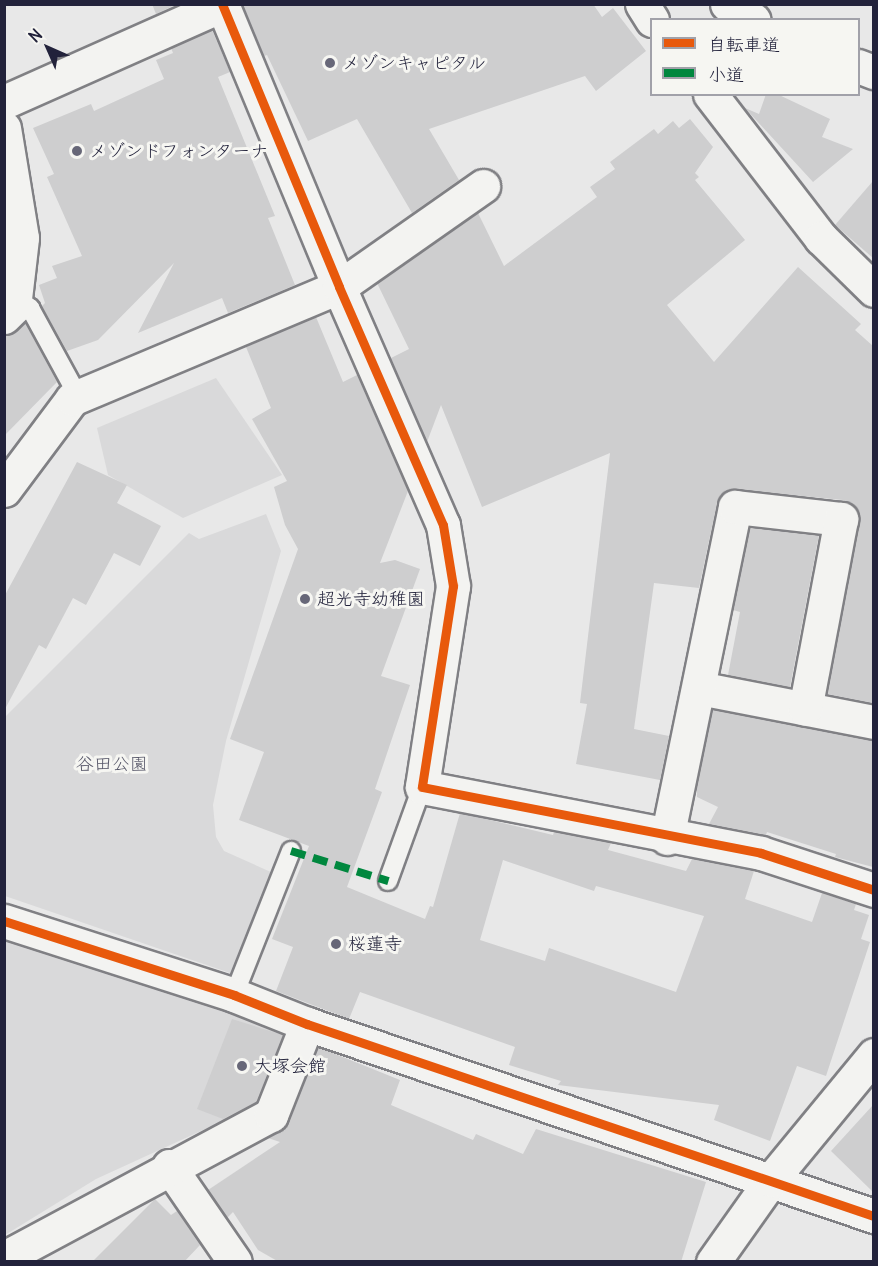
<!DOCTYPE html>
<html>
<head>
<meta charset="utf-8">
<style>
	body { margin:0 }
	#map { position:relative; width:878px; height:1266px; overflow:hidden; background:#e8e8e8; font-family:Delius,"Klee One",sans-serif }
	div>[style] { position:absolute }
	.green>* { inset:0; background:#d9d9da }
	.building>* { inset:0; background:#cececf }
	.roads { filter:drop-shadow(2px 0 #808084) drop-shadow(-2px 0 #808084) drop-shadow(0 2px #808084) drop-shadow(0 -2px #808084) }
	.lane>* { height:18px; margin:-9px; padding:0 9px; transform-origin:9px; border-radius:9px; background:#f3f3f1 }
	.street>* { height:33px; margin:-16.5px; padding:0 16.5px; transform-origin:16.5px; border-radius:16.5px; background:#f3f3f1 }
	.quiet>* { height:8px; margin-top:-4px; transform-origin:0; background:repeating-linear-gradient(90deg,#00873e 0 15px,transparent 0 23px) }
	.cycleway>* { height:9px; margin:-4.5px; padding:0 4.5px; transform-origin:4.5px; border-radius:4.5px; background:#e8590c }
	.dots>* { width:16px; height:16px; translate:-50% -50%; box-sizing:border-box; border:3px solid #f6f6f2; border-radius:50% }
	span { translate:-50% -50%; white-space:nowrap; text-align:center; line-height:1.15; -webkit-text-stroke:6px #f6f6f2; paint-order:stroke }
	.poi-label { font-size:18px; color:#22223b }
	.left { translate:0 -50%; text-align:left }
	.park-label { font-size:18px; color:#555567 }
	.frame { position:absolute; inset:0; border:6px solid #22223b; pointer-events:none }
	.legend { position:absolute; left:650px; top:18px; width:210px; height:78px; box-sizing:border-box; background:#f6f6f2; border:2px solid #a1a1a9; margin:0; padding:8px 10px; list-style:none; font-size:18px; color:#22223b }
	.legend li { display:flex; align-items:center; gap:12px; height:30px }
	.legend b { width:30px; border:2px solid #a1a1a9 }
	.north { position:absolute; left:18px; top:18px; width:60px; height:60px; -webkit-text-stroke:4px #f6f6f2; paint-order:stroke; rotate:315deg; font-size:16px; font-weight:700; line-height:24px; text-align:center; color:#22223b }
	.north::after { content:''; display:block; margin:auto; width:21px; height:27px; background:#22223b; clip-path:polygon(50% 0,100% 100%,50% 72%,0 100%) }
</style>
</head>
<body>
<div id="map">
	<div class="green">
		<div style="clip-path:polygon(216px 378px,282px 475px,183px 518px,108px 475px,97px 428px)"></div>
		<div style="clip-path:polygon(266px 514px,281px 551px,226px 741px,213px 805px,216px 837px,224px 851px,273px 873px,233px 974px,5px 896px,5px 717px,189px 533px,199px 539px)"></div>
		<div style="clip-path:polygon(5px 938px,217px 1007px,289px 1038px,260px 1104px,96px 1179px,5px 1235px)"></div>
	</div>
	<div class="building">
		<div style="clip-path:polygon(152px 4px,177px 4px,156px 14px)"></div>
		<div style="clip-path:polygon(242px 4px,593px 4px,602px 17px,613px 8px,646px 51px,596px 91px,585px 76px,429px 129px,459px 180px,412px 213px,357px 119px,308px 141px,267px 55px,264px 56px)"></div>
		<div style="clip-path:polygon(212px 30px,230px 72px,218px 77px,275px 216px,268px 218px,295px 285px,228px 313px,222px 298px,138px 333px,174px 263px,98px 340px,67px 351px,42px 306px,45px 303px,39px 285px,57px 278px,52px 266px,82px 256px,47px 177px,54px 174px,33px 128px,91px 104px,94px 111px,164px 79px,156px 60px,173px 53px,171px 48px)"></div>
		<div style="clip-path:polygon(766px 94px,777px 94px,830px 119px,822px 137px,853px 149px,813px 182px,745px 108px,759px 114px)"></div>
		<div style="clip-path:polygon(690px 119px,713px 147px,695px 173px,699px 177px,695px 180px,745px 240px,667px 305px,714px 362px,798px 267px,861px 324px,855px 330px,873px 346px,873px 703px,827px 694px,858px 512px,843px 500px,729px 489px,717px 503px,699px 588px,654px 583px,634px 729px,669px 736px,660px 780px,576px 764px,587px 704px,580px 703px,610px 453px,482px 507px,441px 405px,427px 442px,391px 358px,409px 349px,377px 283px,478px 213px,504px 266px,597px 197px,590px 187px,615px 169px,610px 162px,654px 129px,658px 134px,673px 121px,679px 128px)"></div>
		<div style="clip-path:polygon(873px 181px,873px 258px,835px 225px)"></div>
		<div style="clip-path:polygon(evenodd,316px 317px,343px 382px,357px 375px,408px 491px,380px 563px,395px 560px,420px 569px,381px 676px,410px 685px,375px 789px,382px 792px,347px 887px,425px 919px,430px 906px,433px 907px,460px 813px,553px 835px,554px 832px,611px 843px,608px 850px,686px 871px,692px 859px,754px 871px,745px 899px,812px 922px,822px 893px,856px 904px,854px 910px,869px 915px,861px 939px,870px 942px,826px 1076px,797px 1066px,770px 1141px,714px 1120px,719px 1105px,558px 1085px,561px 1081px,509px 1065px,515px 1047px,360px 992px,349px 1019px,276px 991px,293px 947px,272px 939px,309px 846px,239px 820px,264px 752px,230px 739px,298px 549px,285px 525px,274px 487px,287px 481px,252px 419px,271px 408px,246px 347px,316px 317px,503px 860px,594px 891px,596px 886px,704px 916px,676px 992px,549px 948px,545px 961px,480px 940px,503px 860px)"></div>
		<div style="clip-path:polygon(25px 323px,57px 382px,4px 436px,4px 335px)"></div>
		<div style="clip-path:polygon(77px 462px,127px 485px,117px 503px,161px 526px,140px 566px,114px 553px,86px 605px,73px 598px,46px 649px,39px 645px,4px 711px,4px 597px)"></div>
		<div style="clip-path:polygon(750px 528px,819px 535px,790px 687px,728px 675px,740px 612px,733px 610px)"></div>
		<div style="clip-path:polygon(713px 710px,873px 740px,873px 867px,835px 857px,836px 854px,767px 832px,766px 835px,709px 824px,718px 807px,697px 797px,697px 787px)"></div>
		<div style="clip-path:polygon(232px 1019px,283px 1035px,256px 1102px,223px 1119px,197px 1109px)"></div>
		<div style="clip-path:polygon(318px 1047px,400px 1080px,391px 1105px,473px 1140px,476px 1134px,523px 1154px,536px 1129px,706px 1182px,681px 1262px,279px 1262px,258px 1250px,233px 1212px,227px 1218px,208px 1190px,280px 1142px,268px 1138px,288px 1122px)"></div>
		<div style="clip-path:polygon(873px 1105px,873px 1192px,831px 1151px)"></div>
		<div style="clip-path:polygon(155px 1199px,171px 1215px,177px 1211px,200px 1245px,184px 1262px,92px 1262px)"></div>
	</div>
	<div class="roads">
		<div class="lane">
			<div style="left:15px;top:297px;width:19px;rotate:36deg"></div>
			<div style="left:30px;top:308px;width:100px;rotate:61.4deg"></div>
			<div style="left:388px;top:881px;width:100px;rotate:-70.1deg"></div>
			<div style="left:234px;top:995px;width:155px;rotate:-68.4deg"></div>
		</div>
		<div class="street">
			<div style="left:222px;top:4px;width:306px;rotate:67.5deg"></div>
			<div style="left:339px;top:287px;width:260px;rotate:66.4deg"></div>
			<div style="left:443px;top:525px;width:62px;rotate:80.7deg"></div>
			<div style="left:453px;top:586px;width:203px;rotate:98.8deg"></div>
			<div style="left:422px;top:787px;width:345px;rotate:11deg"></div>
			<div style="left:761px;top:853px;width:119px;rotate:18.1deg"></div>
			<div style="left:642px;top:4px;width:19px;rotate:58deg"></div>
			<div style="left:727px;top:4px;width:31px;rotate:31deg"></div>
			<div style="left:858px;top:66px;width:17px;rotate:21deg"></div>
			<div style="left:710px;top:94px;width:182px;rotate:52.4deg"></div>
			<div style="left:821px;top:238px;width:74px;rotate:44.5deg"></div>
			<div style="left:4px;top:102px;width:239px;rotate:-24deg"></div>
			<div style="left:4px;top:128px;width:111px;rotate:80.7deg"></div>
			<div style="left:22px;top:238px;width:69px;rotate:96.6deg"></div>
			<div style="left:14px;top:307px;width:14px;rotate:135deg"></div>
			<div style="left:4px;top:490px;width:114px;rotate:-53.2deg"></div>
			<div style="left:72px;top:399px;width:290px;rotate:-22.8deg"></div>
			<div style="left:339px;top:287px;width:176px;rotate:-35deg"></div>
			<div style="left:699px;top:688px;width:178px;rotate:11deg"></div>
			<div style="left:667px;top:838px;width:338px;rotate:-78.4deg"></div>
			<div style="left:735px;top:507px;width:107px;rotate:6.5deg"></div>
			<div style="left:841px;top:519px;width:193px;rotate:100.7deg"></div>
			<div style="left:4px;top:921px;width:242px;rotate:17.8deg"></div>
			<div style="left:234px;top:995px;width:79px;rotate:21.7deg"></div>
			<div style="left:307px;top:1024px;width:599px;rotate:18.71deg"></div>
			<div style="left:169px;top:1166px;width:116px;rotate:55.5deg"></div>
			<div style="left:4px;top:1258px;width:303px;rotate:-28.2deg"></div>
			<div style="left:271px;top:1115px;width:98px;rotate:-68.4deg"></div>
			<div style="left:713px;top:1262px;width:100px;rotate:-54.7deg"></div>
			<div style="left:771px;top:1180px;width:162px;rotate:-50.5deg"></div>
		</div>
	</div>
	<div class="quiet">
		<div style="left:291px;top:851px;width:102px;rotate:17.2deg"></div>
	</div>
	<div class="cycleway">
		<div style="left:222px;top:4px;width:306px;rotate:67.5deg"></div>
		<div style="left:339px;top:287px;width:260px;rotate:66.4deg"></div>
		<div style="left:443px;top:525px;width:62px;rotate:80.7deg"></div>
		<div style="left:453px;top:586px;width:203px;rotate:98.8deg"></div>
		<div style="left:422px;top:787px;width:345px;rotate:11deg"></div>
		<div style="left:761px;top:853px;width:119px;rotate:18.1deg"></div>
		<div style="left:4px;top:921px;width:242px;rotate:17.8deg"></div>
		<div style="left:234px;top:995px;width:79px;rotate:21.7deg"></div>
		<div style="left:307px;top:1024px;width:599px;rotate:18.71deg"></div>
	</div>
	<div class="dots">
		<div style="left:330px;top:63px;background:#676778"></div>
		<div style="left:77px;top:151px;background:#676778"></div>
		<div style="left:305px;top:599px;background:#676778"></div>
		<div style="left:336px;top:944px;background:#676778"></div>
		<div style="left:242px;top:1066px;background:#676778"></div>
	</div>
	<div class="poi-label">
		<span class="left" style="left:342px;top:63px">メゾンキャピタル</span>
		<span class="left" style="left:89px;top:151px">メゾンドフォンターナ</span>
		<span class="left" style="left:317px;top:599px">超光寺幼稚園</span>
		<span class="left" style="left:348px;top:944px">桜蓮寺</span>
		<span class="left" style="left:254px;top:1066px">大塚会館</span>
	</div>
	<div class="park-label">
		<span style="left:112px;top:764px">谷田公園</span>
	</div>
	<div class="frame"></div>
	<ul class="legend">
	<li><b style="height:8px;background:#e8590c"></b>自転車道</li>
	<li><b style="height:8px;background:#00873e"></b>小道</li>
	</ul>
	<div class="north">N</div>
</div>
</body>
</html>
